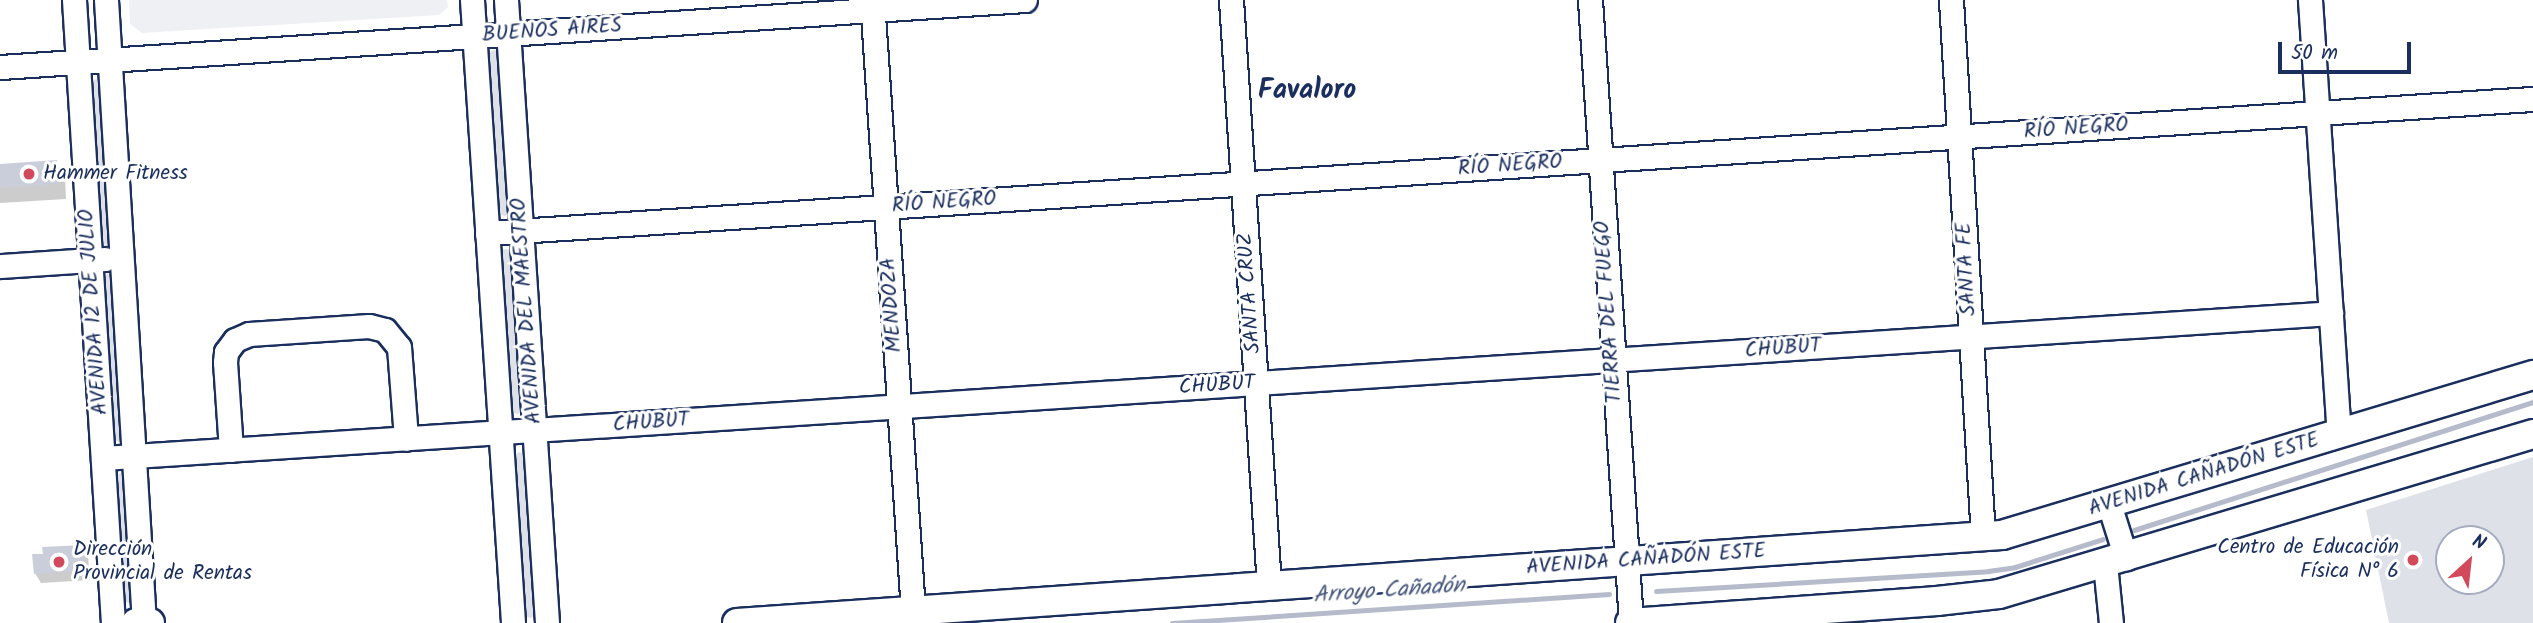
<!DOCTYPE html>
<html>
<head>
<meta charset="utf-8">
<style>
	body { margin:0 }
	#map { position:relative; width:2533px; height:623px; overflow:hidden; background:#fff; font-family:Kalam,sans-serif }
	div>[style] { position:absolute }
	.built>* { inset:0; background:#eff0f4 }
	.green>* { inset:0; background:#dee1e7 }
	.shadow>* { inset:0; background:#0003 }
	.stream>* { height:5px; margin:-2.5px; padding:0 2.5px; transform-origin:2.5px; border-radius:2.5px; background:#b5bbca }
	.building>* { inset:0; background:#caceda }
	.roads { filter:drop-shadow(2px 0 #1b2f5e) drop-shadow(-2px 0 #1b2f5e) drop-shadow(0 2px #1b2f5e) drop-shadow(0 -2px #1b2f5e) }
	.minor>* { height:23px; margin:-11.5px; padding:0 11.5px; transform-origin:11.5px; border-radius:11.5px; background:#fff }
	.major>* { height:28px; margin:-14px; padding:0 14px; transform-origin:14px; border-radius:14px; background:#fff }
	.dots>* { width:19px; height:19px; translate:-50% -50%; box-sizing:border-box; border:4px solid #fff; border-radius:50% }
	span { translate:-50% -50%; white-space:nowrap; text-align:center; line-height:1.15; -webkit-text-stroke:6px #fff; paint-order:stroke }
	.street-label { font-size:21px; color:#1b2f5e }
	.poi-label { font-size:21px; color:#1b2f5e }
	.left { translate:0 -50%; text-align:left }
	.right { translate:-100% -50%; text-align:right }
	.water-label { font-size:23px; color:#49597e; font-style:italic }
	.district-label { font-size:28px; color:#1b2f5e; font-weight:700 }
	.north { position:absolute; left:2435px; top:525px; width:70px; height:70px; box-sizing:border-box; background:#fff; border:2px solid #a4acbf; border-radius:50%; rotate:27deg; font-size:19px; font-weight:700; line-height:28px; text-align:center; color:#1b2f5e }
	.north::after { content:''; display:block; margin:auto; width:24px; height:32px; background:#d1495b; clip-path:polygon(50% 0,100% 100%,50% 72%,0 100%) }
	.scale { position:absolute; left:2278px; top:42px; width:133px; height:32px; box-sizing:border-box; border:4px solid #1b2f5e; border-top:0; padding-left:9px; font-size:21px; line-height:24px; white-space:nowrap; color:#1b2f5e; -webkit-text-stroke:5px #fff; paint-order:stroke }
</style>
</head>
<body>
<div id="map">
	<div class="built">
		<div style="clip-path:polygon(129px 0,447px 0,448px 7px,439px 15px,142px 33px,130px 24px)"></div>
	</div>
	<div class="green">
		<div style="clip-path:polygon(494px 50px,499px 52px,510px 213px,505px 216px,497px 214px,486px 54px)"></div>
		<div style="clip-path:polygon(96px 79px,102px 81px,110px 244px,105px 245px,100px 243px,89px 83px)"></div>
		<div style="clip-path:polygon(504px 249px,512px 250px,522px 411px,518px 414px,510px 412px,498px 255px)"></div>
		<div style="clip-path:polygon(108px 274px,114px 275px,122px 440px,120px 442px,112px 439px,102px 276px)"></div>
		<div style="clip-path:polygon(519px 452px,525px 454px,535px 615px,531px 618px,523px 616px,512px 457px)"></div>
		<div style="clip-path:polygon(evenodd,2533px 457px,2533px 623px,2389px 623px,2366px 510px,2533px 457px,2449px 539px,2491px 539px,2491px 581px,2449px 581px,2449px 539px)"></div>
		<div style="clip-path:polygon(121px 473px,124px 474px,131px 602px,129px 603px,121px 600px,114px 477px)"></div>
	</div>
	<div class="shadow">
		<div style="clip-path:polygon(56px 162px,65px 177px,66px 199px,0 203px,0 165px)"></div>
		<div style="clip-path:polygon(82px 546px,88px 556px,90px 580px,41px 583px,35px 573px)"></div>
	</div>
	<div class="stream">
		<div style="left:2134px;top:530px;width:419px;rotate:-17.8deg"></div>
		<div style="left:1656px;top:591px;width:333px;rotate:-3.4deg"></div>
		<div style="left:1988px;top:571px;width:27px;rotate:-8deg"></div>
		<div style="left:2015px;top:567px;width:92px;rotate:-17.7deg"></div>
		<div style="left:1172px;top:623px;width:438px;rotate:-3.8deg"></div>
	</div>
	<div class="building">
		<div style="clip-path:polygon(57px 160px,59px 184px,0 188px,0 164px)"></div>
		<div style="clip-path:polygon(83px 545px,85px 570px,34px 574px,32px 554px,43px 554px,42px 547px)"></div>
	</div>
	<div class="roads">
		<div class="minor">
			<div style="left:74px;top:0;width:624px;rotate:86.42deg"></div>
			<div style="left:106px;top:0;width:624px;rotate:86.51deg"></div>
			<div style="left:472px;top:0;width:624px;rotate:86.23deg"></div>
			<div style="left:506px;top:0;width:624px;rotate:86.23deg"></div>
			<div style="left:872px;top:0;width:612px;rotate:86.16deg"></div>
			<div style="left:1231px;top:0;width:587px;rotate:86.29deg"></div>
			<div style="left:1590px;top:0;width:624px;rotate:86.23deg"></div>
			<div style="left:1951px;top:0;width:538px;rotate:86.59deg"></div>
			<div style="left:2310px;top:0;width:435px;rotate:86.2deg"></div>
			<div style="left:0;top:67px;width:1027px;rotate:-3.74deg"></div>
			<div style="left:487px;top:233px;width:2050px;rotate:-3.75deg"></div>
			<div style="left:0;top:266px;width:105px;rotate:-3.8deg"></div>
			<div style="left:231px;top:450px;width:88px;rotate:-93.9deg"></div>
			<div style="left:225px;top:362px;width:10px;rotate:-84deg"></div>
			<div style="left:226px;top:352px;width:15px;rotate:-53deg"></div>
			<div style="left:235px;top:340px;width:15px;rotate:-23deg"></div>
			<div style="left:249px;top:334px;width:120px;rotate:-3.8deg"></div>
			<div style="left:369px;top:326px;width:16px;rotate:14deg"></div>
			<div style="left:385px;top:330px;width:22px;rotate:51deg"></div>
			<div style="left:399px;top:347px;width:92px;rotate:85.6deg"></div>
			<div style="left:103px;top:458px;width:2233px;rotate:-3.72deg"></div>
			<div style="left:2109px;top:504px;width:57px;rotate:72.5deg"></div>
			<div style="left:2105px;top:564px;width:59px;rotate:84.2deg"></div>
		</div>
		<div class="major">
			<div style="left:136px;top:623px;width:14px"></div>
			<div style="left:737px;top:623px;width:1268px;rotate:-3.98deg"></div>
			<div style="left:2002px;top:535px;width:555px;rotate:-16.77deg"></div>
			<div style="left:1630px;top:623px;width:308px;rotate:-4.1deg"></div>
			<div style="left:1937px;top:601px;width:62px;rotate:-6.4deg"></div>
			<div style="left:1999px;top:594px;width:557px;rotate:-16.68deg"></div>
		</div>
	</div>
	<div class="dots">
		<div style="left:29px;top:174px;background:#d1495b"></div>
		<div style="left:2413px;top:560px;background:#d1495b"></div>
		<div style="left:59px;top:562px;background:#d1495b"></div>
	</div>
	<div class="street-label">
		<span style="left:552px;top:31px;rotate:-4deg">BUENOS AIRES</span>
		<span style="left:2076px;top:129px;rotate:-4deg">RÍO NEGRO</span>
		<span style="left:1510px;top:166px;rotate:-4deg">RÍO NEGRO</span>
		<span style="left:944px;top:203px;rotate:-4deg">RÍO NEGRO</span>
		<span style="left:1967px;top:269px;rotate:-93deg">SANTA FE</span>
		<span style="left:1250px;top:293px;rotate:-94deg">SANTA CRUZ</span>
		<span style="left:892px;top:305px;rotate:-94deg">MENDOZA</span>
		<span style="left:527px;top:311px;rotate:-94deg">AVENIDA DEL MAESTRO</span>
		<span style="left:94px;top:312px;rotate:-94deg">AVENIDA 12 DE JULIO</span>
		<span style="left:1609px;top:312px;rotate:-94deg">TIERRA DEL FUEGO</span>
		<span style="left:1783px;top:349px;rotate:-4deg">CHUBUT</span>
		<span style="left:1217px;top:386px;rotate:-4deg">CHUBUT</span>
		<span style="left:651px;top:423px;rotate:-4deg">CHUBUT</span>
		<span style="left:2204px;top:475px;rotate:-17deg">AVENIDA CAÑADÓN ESTE</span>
		<span style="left:1646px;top:560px;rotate:-4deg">AVENIDA CAÑADÓN ESTE</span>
	</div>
	<div class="poi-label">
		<span class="left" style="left:43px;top:174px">Hammer Fitness</span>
		<span class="right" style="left:2399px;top:560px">Centro de Educación<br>Física N° 6</span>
		<span class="left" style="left:73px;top:562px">Dirección<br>Provincial de Rentas</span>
	</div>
	<div class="water-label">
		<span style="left:1389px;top:591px;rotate:-4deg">Arroyo Cañadón</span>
	</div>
	<div class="district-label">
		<span style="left:1307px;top:91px">Favaloro</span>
	</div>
	<div class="north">N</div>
	<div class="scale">50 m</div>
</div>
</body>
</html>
